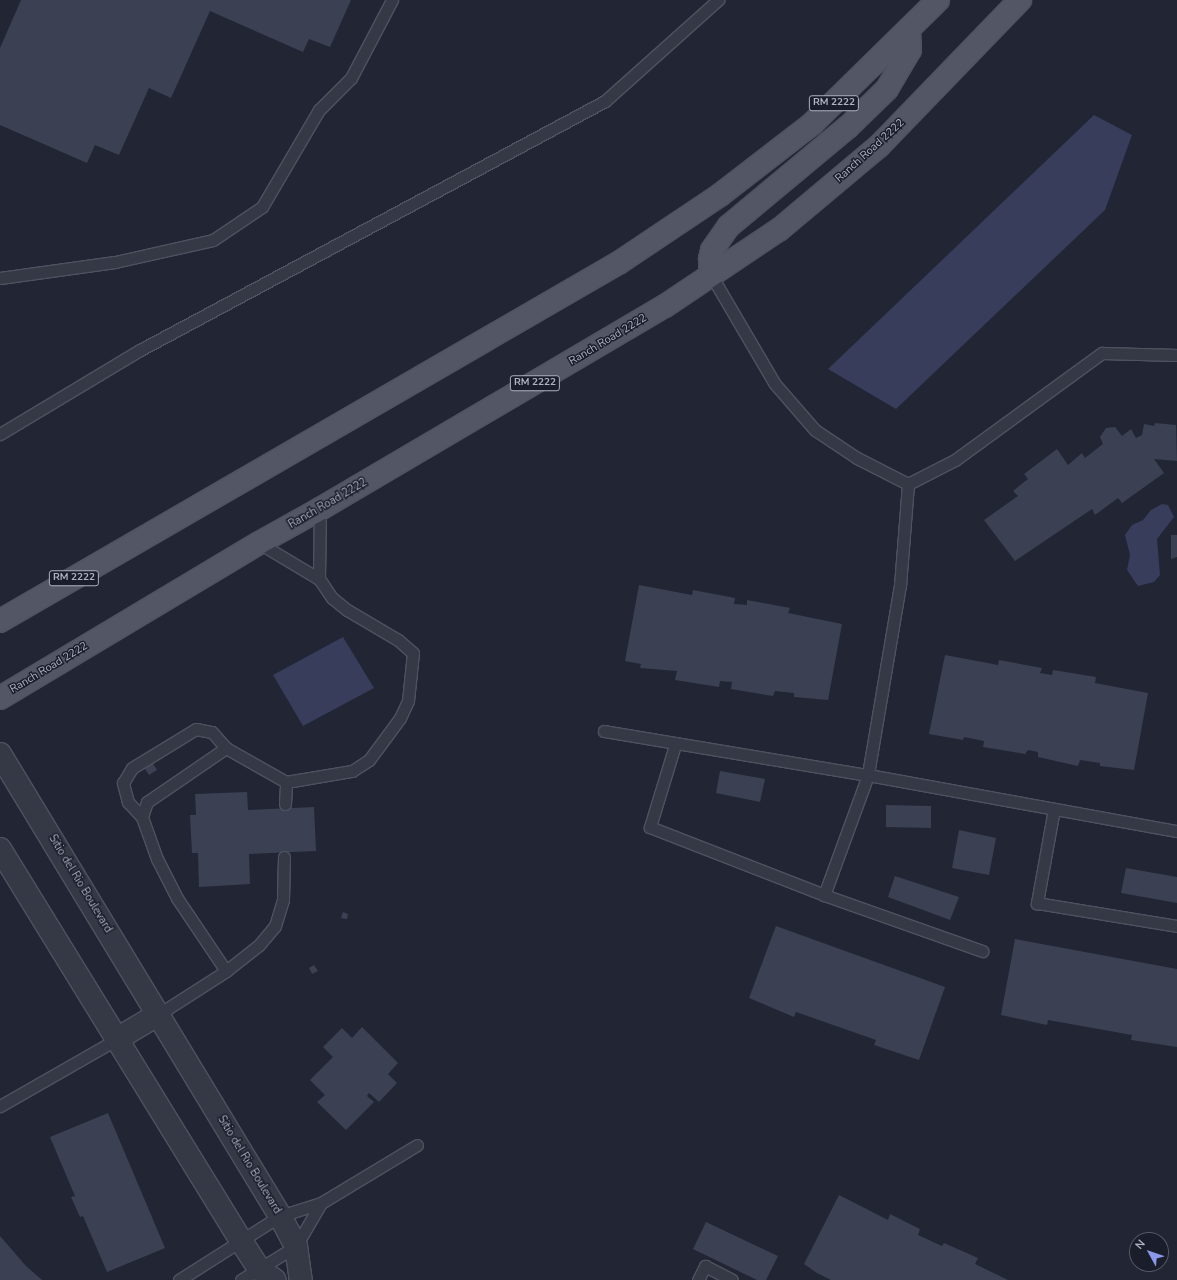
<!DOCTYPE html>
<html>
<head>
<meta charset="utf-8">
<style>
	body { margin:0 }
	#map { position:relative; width:1177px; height:1280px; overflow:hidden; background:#222534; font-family:"Nunito Sans",sans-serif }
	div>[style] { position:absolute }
	.water>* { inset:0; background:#373d5a }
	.building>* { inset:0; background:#3b4052 }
	.roads { filter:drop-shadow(1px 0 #4f5260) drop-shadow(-1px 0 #4f5260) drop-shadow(0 1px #4f5260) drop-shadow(0 -1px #4f5260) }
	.service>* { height:11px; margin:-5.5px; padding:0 5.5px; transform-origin:5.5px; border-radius:5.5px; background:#353845 }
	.minor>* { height:22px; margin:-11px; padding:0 11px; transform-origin:11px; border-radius:11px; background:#353845 }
	.primary>* { height:22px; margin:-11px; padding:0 11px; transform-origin:11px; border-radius:11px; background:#535665 }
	span { translate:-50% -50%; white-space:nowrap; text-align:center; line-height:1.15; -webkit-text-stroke:3px #1a1d2a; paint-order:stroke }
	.shield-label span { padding:1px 3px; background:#1a1d2a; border:1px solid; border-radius:3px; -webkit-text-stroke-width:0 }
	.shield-label { font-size:10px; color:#afb2c2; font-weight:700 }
	.street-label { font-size:11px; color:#afb2c2 }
	.north { position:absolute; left:1129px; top:1232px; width:40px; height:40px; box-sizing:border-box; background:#1a1d2a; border:1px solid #565967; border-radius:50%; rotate:310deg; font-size:11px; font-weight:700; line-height:16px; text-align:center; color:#afb2c2 }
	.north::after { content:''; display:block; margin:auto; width:14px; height:18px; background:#8a99ec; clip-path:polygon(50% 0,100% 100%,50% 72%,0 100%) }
</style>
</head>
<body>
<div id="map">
	<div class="water">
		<div style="clip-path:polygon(1094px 115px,1132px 135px,1105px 210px,896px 409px,828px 369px)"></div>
		<div style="clip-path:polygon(1162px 504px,1168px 505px,1174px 517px,1157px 539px,1160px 575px,1154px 582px,1138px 586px,1127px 570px,1130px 555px,1125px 535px,1132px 525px,1143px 520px,1151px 510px)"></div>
		<div style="clip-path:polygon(343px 637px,374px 688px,303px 726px,273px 675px)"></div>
	</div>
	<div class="building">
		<div style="clip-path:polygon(21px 0,351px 0,330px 47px,309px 39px,303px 52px,210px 11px,171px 98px,149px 88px,119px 155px,95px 145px,87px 163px,0 125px,0 48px)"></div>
		<div style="clip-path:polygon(1155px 423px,1176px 425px,1177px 461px,1154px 459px,1164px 473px,1122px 503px,1118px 498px,1095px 515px,1092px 509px,1015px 561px,984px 520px,1018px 496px,1013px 491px,1028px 479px,1024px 474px,1057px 449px,1068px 465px,1082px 453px,1085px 458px,1103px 444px,1100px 437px,1106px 428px,1115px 427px,1122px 436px,1131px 429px,1136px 438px,1142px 435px,1144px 424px,1154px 426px)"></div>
		<div style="clip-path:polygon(1171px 535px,1177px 535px,1177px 557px,1171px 559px)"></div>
		<div style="clip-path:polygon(639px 585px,692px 595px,693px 590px,735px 598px,734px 604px,747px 605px,747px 600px,790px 608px,788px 613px,842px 624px,828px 700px,794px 697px,794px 693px,775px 691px,773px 696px,731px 689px,732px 682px,720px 681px,719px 687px,675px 680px,677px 671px,640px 668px,641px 664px,625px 661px)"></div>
		<div style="clip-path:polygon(945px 655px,998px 665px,999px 660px,1042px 668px,1040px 673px,1052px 675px,1053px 670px,1096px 677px,1095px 683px,1148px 693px,1134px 770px,1100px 766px,1100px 763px,1080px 760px,1078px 766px,1038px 757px,1038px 752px,1028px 750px,1025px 754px,983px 747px,984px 741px,964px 737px,963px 740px,929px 734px)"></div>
		<div style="clip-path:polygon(150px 759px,157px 770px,149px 775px,142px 764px)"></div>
		<div style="clip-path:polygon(720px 771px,765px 779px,760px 802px,716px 793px)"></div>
		<div style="clip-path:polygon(247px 792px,248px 810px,314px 807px,316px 851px,249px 854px,250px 884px,199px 887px,198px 853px,192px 853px,190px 815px,196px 815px,195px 794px)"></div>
		<div style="clip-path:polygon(886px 805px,931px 806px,931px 828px,886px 827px)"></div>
		<div style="clip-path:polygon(959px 830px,996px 838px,989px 875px,952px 868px)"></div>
		<div style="clip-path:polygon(1126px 868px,1177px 877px,1177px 903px,1121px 893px)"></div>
		<div style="clip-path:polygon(895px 876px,959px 897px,950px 920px,888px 897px)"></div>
		<div style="clip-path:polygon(343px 912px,348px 914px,347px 919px,341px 918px)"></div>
		<div style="clip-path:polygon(776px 926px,945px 987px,919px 1060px,874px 1045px,876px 1040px,796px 1012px,794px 1017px,749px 998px)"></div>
		<div style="clip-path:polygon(1015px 939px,1177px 969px,1177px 1047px,1131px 1040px,1132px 1035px,1048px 1020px,1047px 1025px,1001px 1015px)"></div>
		<div style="clip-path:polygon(314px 965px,318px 971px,312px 974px,309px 968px)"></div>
		<div style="clip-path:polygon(362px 1027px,398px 1063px,388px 1074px,397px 1083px,379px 1102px,369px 1093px,367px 1096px,374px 1102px,346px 1130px,317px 1102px,325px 1095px,310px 1080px,333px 1057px,323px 1047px,342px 1028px,352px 1038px)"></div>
		<div style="clip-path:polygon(108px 1113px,165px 1248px,107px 1272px,83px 1216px,80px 1217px,71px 1197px,75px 1196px,50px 1137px)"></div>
		<div style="clip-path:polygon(839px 1195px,888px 1220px,890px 1214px,920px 1229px,918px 1235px,942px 1246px,944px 1243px,978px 1258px,975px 1264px,1008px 1280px,831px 1280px,817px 1273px,804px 1264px)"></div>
		<div style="clip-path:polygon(706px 1222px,778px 1256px,766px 1280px,757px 1280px,693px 1249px)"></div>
		<div style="clip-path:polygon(0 1236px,26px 1266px,42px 1280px,0 1280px)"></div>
	</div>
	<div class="roads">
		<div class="service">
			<div style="left:711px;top:275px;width:126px;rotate:59.6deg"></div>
			<div style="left:775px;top:384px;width:61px;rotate:49deg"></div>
			<div style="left:815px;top:430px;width:50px;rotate:33.7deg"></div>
			<div style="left:857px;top:458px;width:57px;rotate:27deg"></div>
			<div style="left:908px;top:484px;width:53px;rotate:-27.1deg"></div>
			<div style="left:955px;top:460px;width:182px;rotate:-36.1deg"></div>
			<div style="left:1102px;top:353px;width:75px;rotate:1.5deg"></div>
			<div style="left:0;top:278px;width:116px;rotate:-7.9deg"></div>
			<div style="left:115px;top:262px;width:100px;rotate:-12.7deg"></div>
			<div style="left:213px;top:240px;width:59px;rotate:-34deg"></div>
			<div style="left:262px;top:207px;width:113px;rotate:-59.6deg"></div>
			<div style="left:319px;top:110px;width:45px;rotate:-45deg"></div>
			<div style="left:351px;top:78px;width:88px;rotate:-62.3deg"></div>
			<div style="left:0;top:434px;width:163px;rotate:-31deg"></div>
			<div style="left:140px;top:350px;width:527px;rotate:-28.17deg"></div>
			<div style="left:605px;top:101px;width:152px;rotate:-41.8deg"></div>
			<div style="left:908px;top:484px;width:101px;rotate:94.5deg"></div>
			<div style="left:900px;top:585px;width:193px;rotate:99.6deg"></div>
			<div style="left:868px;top:775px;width:314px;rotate:10.3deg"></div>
			<div style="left:319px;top:579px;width:70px;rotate:-89.2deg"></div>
			<div style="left:604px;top:731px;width:268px;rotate:9.5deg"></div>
			<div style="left:868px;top:775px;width:128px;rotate:110.1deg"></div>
			<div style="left:675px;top:745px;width:86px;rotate:107deg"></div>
			<div style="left:650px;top:827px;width:187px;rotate:21.3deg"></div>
			<div style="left:824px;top:895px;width:168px;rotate:19.5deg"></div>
			<div style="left:285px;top:804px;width:22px;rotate:-87deg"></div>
			<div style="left:1054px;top:809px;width:96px;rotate:100.3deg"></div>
			<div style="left:1037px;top:903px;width:142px;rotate:9.3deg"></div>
			<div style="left:142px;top:817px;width:21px;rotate:-133deg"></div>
			<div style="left:128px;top:802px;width:20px;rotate:-105deg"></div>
			<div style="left:123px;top:783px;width:17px;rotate:-59deg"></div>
			<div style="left:132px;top:768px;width:75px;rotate:-31.4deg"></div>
			<div style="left:196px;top:729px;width:16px;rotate:11deg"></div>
			<div style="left:212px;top:732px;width:21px;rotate:49deg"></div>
			<div style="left:226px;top:971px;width:88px;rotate:-123.9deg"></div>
			<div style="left:177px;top:898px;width:44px;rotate:-117.1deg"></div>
			<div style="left:157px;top:859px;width:45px;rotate:-109.7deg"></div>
			<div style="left:142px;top:817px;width:16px;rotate:-72deg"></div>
			<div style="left:147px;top:802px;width:96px;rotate:-34.4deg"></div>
			<div style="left:226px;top:748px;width:69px;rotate:29.5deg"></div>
			<div style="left:286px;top:782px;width:67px;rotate:-9.5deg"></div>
			<div style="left:352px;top:771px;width:20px;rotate:-33deg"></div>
			<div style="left:369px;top:760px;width:52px;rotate:-53.6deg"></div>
			<div style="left:400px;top:718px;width:19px;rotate:-65deg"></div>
			<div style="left:408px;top:701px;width:48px;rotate:-84.1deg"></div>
			<div style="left:413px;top:653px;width:20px;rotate:-139deg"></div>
			<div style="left:398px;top:640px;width:59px;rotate:-149.5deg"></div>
			<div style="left:347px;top:610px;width:19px;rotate:-141deg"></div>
			<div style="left:332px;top:598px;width:23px;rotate:-124deg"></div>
			<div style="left:319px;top:579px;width:70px;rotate:-149deg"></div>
			<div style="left:159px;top:1014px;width:80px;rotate:-32.7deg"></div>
			<div style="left:226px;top:971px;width:42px;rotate:-38.2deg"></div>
			<div style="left:259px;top:945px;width:25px;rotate:-50deg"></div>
			<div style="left:275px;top:926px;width:27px;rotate:-73deg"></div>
			<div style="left:283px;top:900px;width:43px;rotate:-88.7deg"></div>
			<div style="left:0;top:1106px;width:135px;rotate:-29.8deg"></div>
			<div style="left:179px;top:1280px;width:120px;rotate:-32.4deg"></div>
			<div style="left:280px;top:1216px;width:43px;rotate:-17.6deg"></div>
			<div style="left:321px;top:1203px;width:112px;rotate:-31.1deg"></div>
			<div style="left:241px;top:1280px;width:65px;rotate:-31.7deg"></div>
			<div style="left:296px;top:1246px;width:50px;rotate:-59.8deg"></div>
			<div style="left:698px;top:1280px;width:16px;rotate:-63deg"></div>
			<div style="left:705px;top:1266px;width:30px;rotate:27deg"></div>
		</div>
		<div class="minor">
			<div style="left:0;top:754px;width:540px;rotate:58.78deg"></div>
			<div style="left:280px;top:1216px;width:34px;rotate:62deg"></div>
			<div style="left:296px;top:1246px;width:34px;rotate:82deg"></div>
			<div style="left:0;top:849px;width:460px;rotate:58.4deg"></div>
			<div style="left:241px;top:1241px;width:33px;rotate:57deg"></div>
			<div style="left:259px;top:1269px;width:19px;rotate:35deg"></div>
			<div style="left:117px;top:1039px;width:49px;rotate:-30.8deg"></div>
		</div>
		<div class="primary">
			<div style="left:711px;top:275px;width:16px;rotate:-94deg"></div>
			<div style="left:710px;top:259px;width:9px;rotate:-77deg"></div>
			<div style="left:712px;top:250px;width:29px;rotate:-55deg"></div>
			<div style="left:729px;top:226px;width:155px;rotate:-39.8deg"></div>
			<div style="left:848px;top:127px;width:54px;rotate:-44.3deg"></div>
			<div style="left:887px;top:89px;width:45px;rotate:-59.5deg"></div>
			<div style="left:910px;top:50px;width:21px;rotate:-93deg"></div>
			<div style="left:0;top:621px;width:716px;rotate:-30.07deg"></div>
			<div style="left:620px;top:262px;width:120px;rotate:-33.8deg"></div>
			<div style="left:720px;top:195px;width:118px;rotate:-37.7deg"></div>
			<div style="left:813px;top:123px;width:175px;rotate:-44.5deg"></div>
			<div style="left:0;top:698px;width:302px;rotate:-30.9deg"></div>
			<div style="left:259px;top:543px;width:70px;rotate:-29.1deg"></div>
			<div style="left:320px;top:509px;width:400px;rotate:-30.5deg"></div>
			<div style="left:665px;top:306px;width:138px;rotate:-33.8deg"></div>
			<div style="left:780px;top:229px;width:129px;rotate:-40deg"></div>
			<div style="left:879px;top:146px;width:203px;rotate:-46deg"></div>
		</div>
	</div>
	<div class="shield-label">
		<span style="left:834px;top:103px">RM 2222</span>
		<span style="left:535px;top:383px">RM 2222</span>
		<span style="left:74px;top:578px">RM 2222</span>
	</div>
	<div class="street-label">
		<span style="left:870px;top:151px;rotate:-42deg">Ranch Road 2222</span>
		<span style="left:608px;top:340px;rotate:-31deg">Ranch Road 2222</span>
		<span style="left:328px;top:504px;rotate:-30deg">Ranch Road 2222</span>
		<span style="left:49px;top:668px;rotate:-31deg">Ranch Road 2222</span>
		<span style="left:80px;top:884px;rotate:59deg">Sitio del Rio Boulevard</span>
		<span style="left:249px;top:1165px;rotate:59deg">Sitio del Rio Boulevard</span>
	</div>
	<div class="north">N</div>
</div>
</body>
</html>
